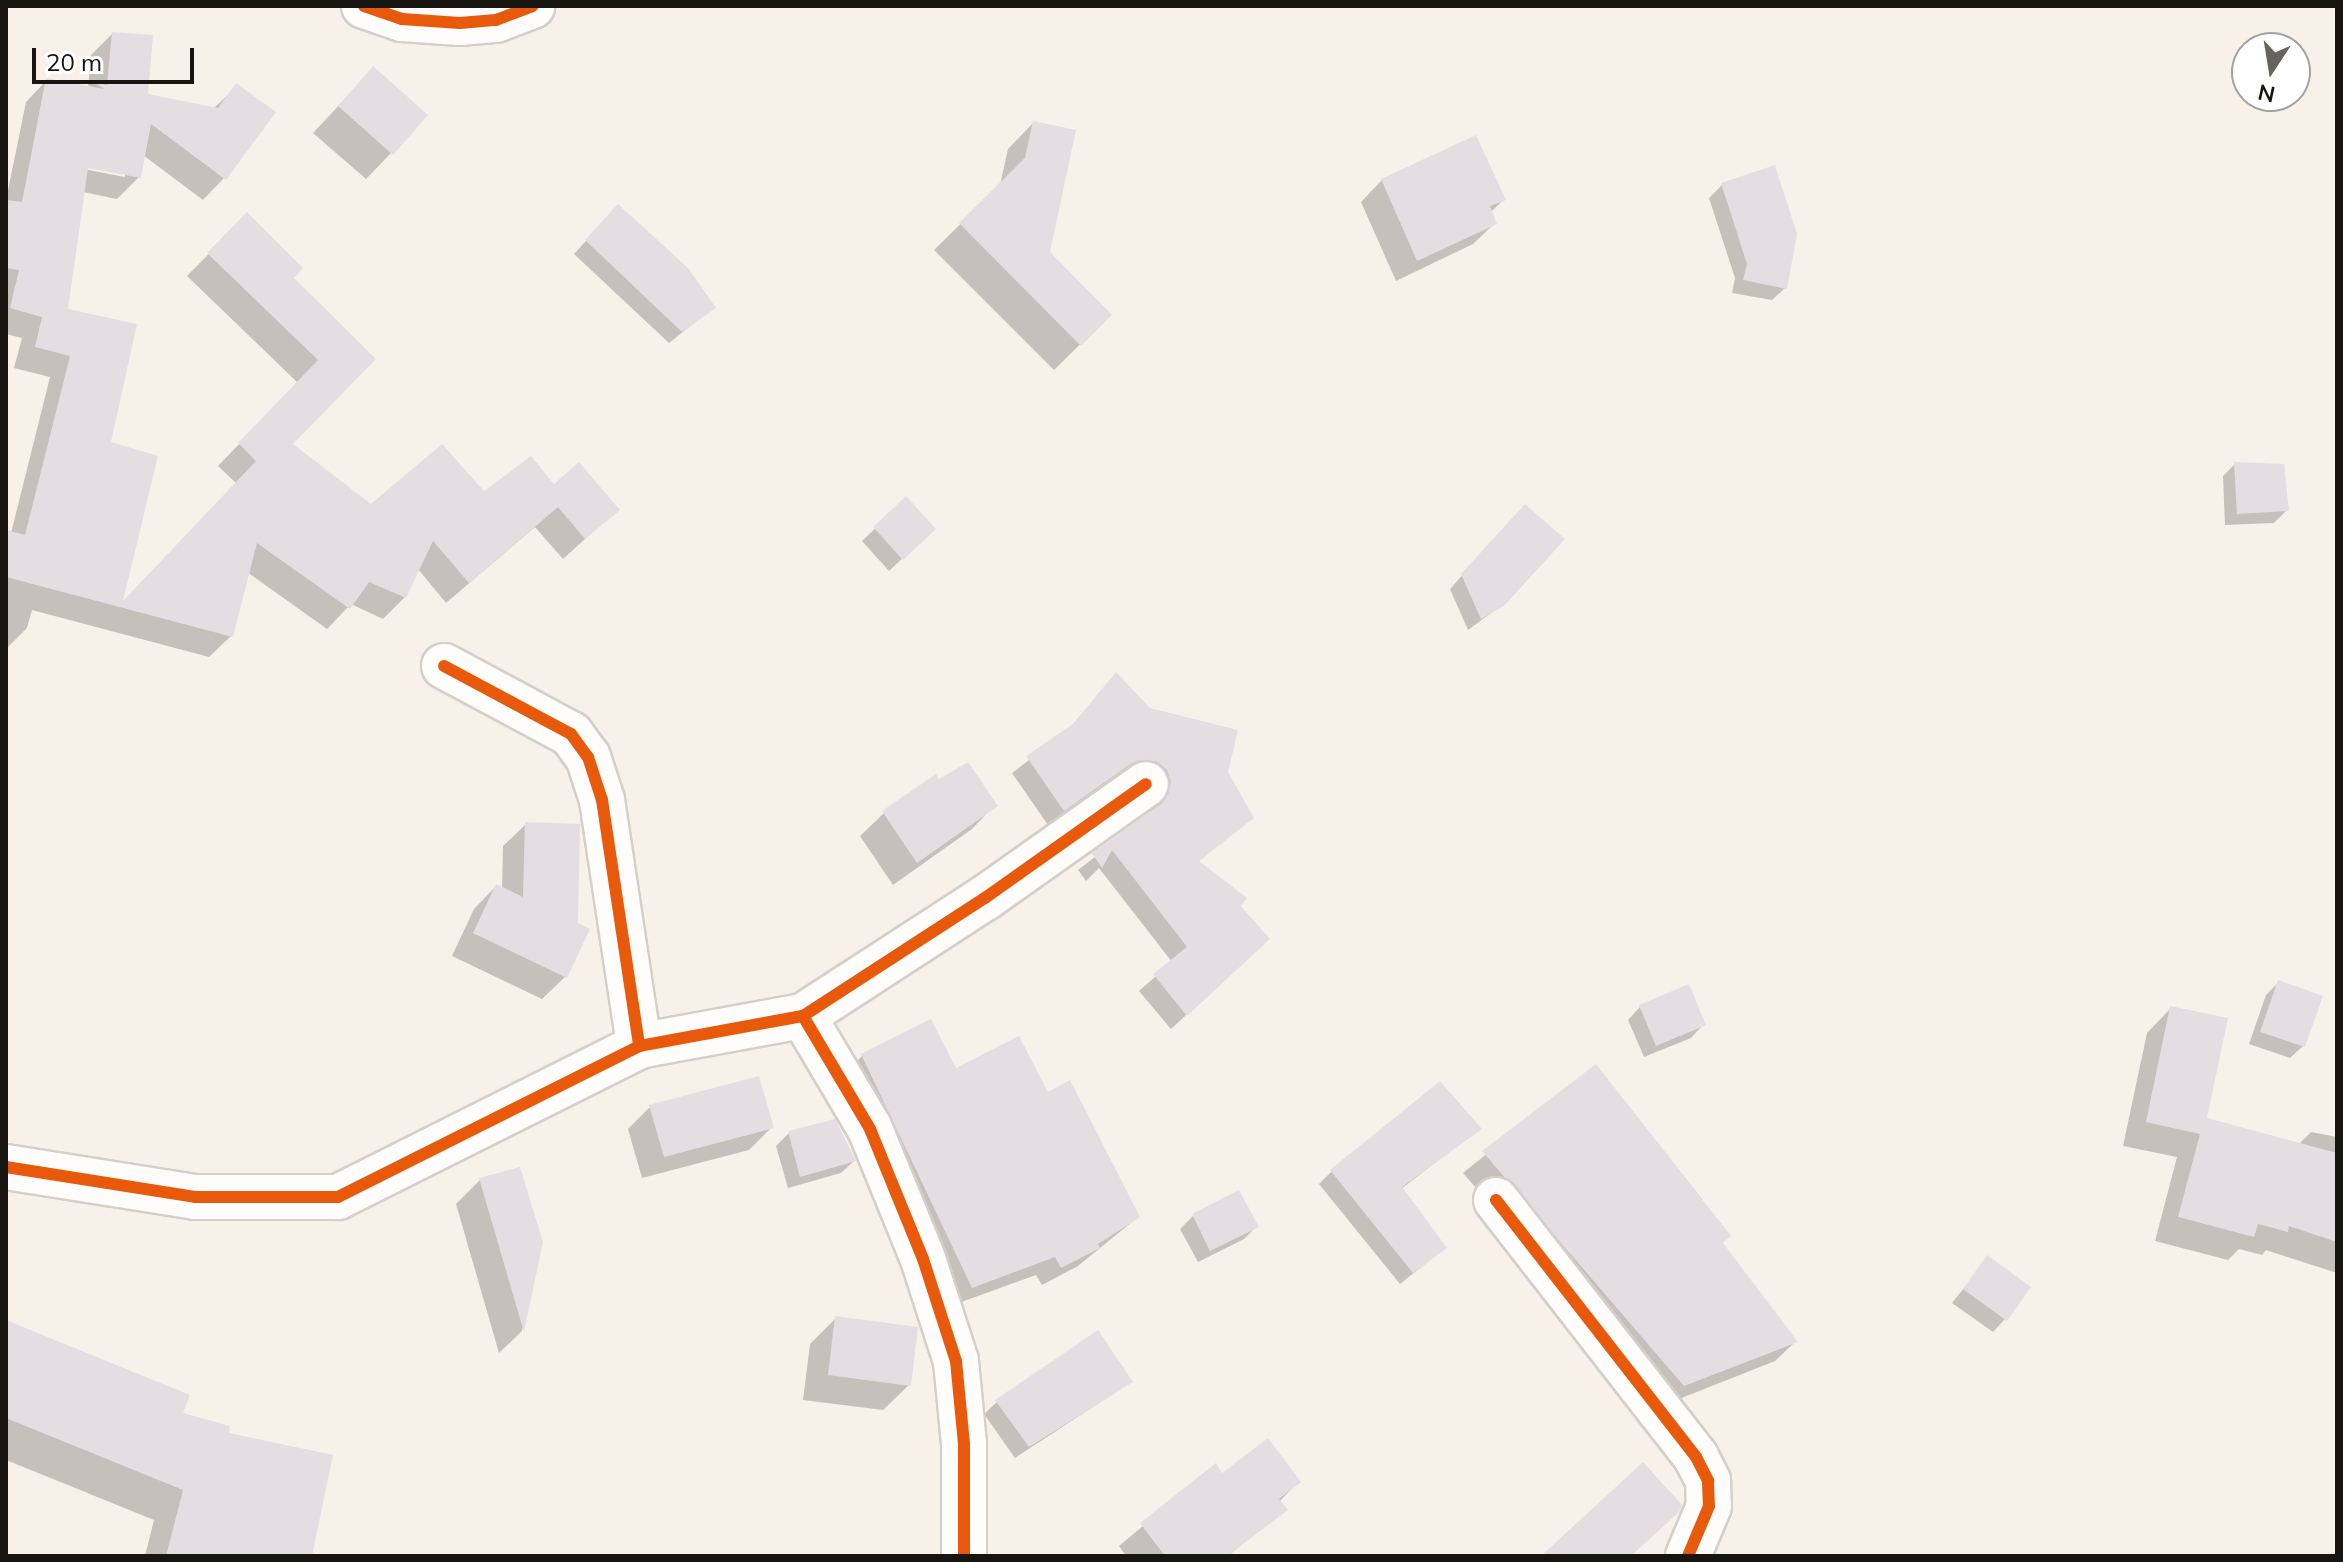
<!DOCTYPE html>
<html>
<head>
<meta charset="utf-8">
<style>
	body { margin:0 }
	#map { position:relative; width:2343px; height:1562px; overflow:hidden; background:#f7f1ea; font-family:Mulish,sans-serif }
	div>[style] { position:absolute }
	.shadow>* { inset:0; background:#0003 }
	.building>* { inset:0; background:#e4dee3 }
	.roads { filter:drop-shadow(2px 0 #d4cfc9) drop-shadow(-2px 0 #d4cfc9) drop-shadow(0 2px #d4cfc9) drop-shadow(0 -2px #d4cfc9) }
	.minor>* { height:44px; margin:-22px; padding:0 22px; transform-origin:22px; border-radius:22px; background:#fefdfc }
	.cycleway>* { height:12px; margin:-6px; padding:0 6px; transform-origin:6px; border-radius:6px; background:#e8590c }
	span { translate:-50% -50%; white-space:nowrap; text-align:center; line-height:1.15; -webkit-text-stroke:6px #fff; paint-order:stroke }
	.frame { position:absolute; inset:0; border:8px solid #181511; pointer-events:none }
	.north { position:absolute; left:2231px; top:32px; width:80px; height:80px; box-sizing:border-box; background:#fff; border:2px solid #a3a1a0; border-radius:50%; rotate:192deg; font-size:22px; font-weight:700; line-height:32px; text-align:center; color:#181511 }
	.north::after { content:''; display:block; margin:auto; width:28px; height:36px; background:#66625d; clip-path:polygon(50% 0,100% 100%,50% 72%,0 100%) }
	.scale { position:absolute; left:32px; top:48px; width:162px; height:36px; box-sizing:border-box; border:4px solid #181511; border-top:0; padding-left:10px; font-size:24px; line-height:28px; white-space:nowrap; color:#181511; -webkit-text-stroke:6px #fff; paint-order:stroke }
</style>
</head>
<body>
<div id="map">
	<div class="shadow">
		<div style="clip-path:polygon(evenodd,112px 34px,146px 95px,213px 109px,237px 86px,224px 178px,203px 200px,143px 155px,139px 177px,117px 199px,83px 192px,65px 311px,108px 443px,119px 606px,237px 484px,218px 466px,298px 383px,187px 276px,247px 215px,291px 278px,373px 359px,290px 444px,371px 507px,554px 486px,617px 510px,563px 559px,535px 527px,446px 603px,418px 569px,405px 597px,383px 619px,351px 604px,327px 629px,247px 572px,231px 636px,209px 657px,32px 610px,27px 628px,6px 649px,6px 532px,11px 533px,50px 377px,14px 368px,22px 338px,6px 334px,6px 200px,26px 102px,47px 80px,88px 88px,91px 55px,112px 34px,79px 164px,125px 173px,125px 177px,78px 168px,79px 164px)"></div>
		<div style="clip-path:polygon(373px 69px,391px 153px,366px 179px,313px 133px)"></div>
		<div style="clip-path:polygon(1033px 123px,1048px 253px,1110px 315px,1054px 370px,934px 250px,1000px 185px,1008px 149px)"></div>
		<div style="clip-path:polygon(1382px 180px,1504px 199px,1490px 213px,1495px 223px,1473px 244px,1396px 281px,1361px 202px)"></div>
		<div style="clip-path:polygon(1722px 185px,1785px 288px,1772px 300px,1732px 293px,1735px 278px,1709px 198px)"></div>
		<div style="clip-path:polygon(605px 220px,713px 308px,669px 343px,574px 254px)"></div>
		<div style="clip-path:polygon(2235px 464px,2287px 510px,2274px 523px,2225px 525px,2223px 476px)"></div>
		<div style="clip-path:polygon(906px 499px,921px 541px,889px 571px,862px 541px)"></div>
		<div style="clip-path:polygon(1513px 519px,1502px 605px,1468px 630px,1450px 589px)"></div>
		<div style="clip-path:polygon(1116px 675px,1148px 710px,1226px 772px,1251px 817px,1198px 862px,1238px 906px,1252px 954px,1171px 1029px,1139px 991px,1172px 962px,1099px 868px,1086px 881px,1078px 870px,1149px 815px,1156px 799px,1140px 776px,1115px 778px,1048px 825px,1012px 773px,1068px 730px)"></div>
		<div style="clip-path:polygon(995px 805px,972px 829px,893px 885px,860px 836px,884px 813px)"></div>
		<div style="clip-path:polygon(526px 824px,565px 977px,542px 999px,452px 956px,474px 909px,496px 886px,502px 889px,503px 846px)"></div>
		<div style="clip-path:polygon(2279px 982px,2303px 1046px,2290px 1058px,2249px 1044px,2266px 995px)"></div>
		<div style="clip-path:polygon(1640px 1007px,1703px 1025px,1691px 1038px,1644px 1057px,1628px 1020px)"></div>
		<div style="clip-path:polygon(2171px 1008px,2204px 1120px,2298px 1145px,2311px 1132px,2337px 1137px,2337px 1273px,2266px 1250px,2262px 1255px,2239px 1249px,2228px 1260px,2155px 1241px,2177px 1157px,2123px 1146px,2147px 1033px)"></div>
		<div style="clip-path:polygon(862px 1056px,1047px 1094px,1138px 1217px,1078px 1266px,1042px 1285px,1036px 1275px,953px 1305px,844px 1075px)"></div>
		<div style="clip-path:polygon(1596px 1066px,1702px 1199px,1699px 1202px,1721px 1243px,1795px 1342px,1775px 1361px,1664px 1405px,1463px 1173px)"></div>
		<div style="clip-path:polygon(650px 1107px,771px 1128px,749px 1150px,642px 1178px,628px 1129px)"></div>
		<div style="clip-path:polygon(1479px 1129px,1401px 1189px,1445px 1248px,1400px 1284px,1319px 1184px,1332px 1171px)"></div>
		<div style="clip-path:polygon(789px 1133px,854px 1161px,841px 1173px,788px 1188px,776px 1146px)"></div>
		<div style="clip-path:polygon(480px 1180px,540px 1240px,522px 1331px,499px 1353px,456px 1204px)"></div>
		<div style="clip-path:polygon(1238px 1192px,1257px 1226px,1244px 1239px,1198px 1262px,1180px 1229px,1193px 1216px)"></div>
		<div style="clip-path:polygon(1988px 1258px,2005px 1319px,1993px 1332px,1952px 1303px)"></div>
		<div style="clip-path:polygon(836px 1318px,909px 1385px,883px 1410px,803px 1400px,810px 1344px)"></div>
		<div style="clip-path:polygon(6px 1322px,226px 1435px,287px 1556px,145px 1556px,154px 1520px,6px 1460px)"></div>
		<div style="clip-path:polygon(1131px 1382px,1015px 1458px,984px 1414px,997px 1402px)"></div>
		<div style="clip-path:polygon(1215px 1466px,1222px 1476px,1298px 1482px,1279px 1502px,1284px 1509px,1228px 1556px,1126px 1556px,1119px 1546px)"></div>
	</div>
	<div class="building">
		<div style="clip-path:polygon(112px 32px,153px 35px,148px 94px,218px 108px,236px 83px,276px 112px,226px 180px,151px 124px,141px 178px,88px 168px,68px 309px,137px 324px,111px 442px,158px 456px,123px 601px,256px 461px,238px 443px,318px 360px,207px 253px,247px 212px,303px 268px,294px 278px,376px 359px,293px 444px,371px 504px,442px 444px,484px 491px,531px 456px,554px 484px,579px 462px,620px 510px,585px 539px,558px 507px,469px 583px,433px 541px,406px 598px,369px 582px,350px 609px,257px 543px,233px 637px,6px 577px,6px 530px,25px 535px,70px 356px,35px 347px,42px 317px,10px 308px,19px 270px,6px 268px,6px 200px,22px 202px,46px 78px,104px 89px,94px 82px,107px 85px)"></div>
		<div style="clip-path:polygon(373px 66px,428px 115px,393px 155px,338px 106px)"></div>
		<div style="clip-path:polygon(1033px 121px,1076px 130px,1050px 252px,1112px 315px,1081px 346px,959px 223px,1025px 158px)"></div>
		<div style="clip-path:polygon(1476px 135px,1506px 200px,1490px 206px,1497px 224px,1417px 261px,1381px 179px)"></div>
		<div style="clip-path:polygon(1775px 165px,1797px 234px,1787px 289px,1743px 280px,1747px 264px,1721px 183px)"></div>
		<div style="clip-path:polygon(618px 204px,688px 268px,716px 308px,682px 332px,585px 240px)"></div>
		<div style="clip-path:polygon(2234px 462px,2284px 464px,2289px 511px,2237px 514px)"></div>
		<div style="clip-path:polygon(906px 496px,936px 529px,903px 560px,873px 527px)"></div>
		<div style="clip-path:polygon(1525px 504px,1565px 539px,1504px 606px,1481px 619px,1461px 574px)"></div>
		<div style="clip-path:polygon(1116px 672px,1150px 708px,1238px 730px,1228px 772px,1254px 818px,1199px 861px,1247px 898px,1241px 906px,1270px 939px,1187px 1016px,1153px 974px,1187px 947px,1112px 850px,1102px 868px,1092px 853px,1161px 804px,1171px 782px,1167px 770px,1156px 761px,1132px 763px,1064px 811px,1026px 756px,1073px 724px)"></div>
		<div style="clip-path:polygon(968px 762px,998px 806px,917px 863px,882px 811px,936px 774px,939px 779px)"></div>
		<div style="clip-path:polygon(525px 822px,580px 824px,578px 923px,590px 929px,567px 978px,473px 933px,496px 884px,523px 897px)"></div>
		<div style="clip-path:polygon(2278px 980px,2323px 996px,2305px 1047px,2260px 1032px)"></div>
		<div style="clip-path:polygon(1689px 984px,1706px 1025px,1656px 1046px,1639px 1005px)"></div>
		<div style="clip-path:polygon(2170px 1006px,2228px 1018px,2207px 1118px,2337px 1153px,2337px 1242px,2289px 1226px,2288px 1232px,2258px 1224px,2254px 1237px,2178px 1217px,2200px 1134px,2146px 1122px)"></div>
		<div style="clip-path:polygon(931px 1019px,956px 1068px,1019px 1036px,1048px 1092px,1070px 1080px,1140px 1217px,1098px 1244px,1100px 1248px,1061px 1268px,1055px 1257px,972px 1288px,861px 1054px)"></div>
		<div style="clip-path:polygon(1596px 1064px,1731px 1236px,1723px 1243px,1798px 1342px,1684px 1386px,1482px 1151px)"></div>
		<div style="clip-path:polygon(759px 1076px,774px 1128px,664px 1157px,649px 1105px)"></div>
		<div style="clip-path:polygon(1440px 1081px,1482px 1129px,1402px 1187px,1447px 1248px,1413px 1273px,1330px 1170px)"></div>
		<div style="clip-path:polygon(835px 1119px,856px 1161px,800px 1177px,788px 1131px)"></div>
		<div style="clip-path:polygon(520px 1167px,543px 1242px,524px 1332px,479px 1178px)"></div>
		<div style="clip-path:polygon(1239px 1190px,1259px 1227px,1210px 1251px,1192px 1214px)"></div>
		<div style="clip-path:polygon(1987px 1255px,2031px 1287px,2007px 1321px,1963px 1289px)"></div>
		<div style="clip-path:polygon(835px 1316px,918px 1327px,911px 1386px,828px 1375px)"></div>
		<div style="clip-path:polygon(6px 1320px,190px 1395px,183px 1413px,230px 1426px,229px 1433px,333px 1455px,312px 1556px,166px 1556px,183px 1490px,6px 1418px)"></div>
		<div style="clip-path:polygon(1098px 1330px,1133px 1382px,1029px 1447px,995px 1400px)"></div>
		<div style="clip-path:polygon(1268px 1438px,1301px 1482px,1279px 1499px,1288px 1510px,1227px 1556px,1165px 1556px,1140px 1523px,1216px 1463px,1222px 1473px)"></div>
		<div style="clip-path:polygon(1643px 1462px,1682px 1505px,1679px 1512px,1631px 1556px,1541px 1556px)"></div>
	</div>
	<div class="roads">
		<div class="minor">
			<div style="left:364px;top:6px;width:40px;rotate:18.9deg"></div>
			<div style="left:402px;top:19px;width:58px;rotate:3.9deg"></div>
			<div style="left:460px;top:23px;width:36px;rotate:-5deg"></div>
			<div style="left:496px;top:20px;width:39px;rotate:-21deg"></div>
			<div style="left:444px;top:666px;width:144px;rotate:28.2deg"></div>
			<div style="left:571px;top:734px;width:29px;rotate:54deg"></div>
			<div style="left:588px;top:757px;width:45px;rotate:72deg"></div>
			<div style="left:602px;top:800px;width:249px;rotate:81.4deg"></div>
			<div style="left:803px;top:1016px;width:131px;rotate:59.3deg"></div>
			<div style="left:870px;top:1129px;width:140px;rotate:67.8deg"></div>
			<div style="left:923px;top:1259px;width:107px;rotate:72.1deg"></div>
			<div style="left:956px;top:1361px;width:83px;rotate:84.5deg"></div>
			<div style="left:964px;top:1444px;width:112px;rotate:90deg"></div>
			<div style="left:6px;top:1167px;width:191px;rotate:9deg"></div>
			<div style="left:195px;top:1197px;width:143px"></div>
			<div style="left:338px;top:1197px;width:337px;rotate:-26.6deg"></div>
			<div style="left:639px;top:1046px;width:167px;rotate:-10.4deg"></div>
			<div style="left:803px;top:1016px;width:217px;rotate:-33deg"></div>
			<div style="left:985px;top:898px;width:197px;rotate:-35.3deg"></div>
			<div style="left:1496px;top:1200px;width:326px;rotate:52.1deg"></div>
			<div style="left:1696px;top:1457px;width:27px;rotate:63deg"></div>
			<div style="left:1708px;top:1481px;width:25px;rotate:88deg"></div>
			<div style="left:1709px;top:1506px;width:54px;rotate:112.8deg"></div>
		</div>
	</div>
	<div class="cycleway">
		<div style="left:364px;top:6px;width:40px;rotate:18.9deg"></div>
		<div style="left:402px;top:19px;width:58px;rotate:3.9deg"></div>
		<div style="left:460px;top:23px;width:36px;rotate:-5deg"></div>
		<div style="left:496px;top:20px;width:39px;rotate:-21deg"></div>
		<div style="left:444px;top:666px;width:144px;rotate:28.2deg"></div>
		<div style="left:571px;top:734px;width:29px;rotate:54deg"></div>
		<div style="left:588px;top:757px;width:45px;rotate:72deg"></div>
		<div style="left:602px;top:800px;width:249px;rotate:81.4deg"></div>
		<div style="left:803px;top:1016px;width:131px;rotate:59.3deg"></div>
		<div style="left:870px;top:1129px;width:140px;rotate:67.8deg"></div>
		<div style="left:923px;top:1259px;width:107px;rotate:72.1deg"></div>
		<div style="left:956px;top:1361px;width:83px;rotate:84.5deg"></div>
		<div style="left:964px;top:1444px;width:112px;rotate:90deg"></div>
		<div style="left:6px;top:1167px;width:191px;rotate:9deg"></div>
		<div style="left:195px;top:1197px;width:143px"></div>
		<div style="left:338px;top:1197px;width:337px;rotate:-26.6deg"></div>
		<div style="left:639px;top:1046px;width:167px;rotate:-10.4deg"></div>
		<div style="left:803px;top:1016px;width:217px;rotate:-33deg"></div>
		<div style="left:985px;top:898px;width:197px;rotate:-35.3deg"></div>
		<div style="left:1496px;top:1200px;width:326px;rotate:52.1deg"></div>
		<div style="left:1696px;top:1457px;width:27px;rotate:63deg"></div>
		<div style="left:1708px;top:1481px;width:25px;rotate:88deg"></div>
		<div style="left:1709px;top:1506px;width:54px;rotate:112.8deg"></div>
	</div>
	<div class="frame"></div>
	<div class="north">N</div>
	<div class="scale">20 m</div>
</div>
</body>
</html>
